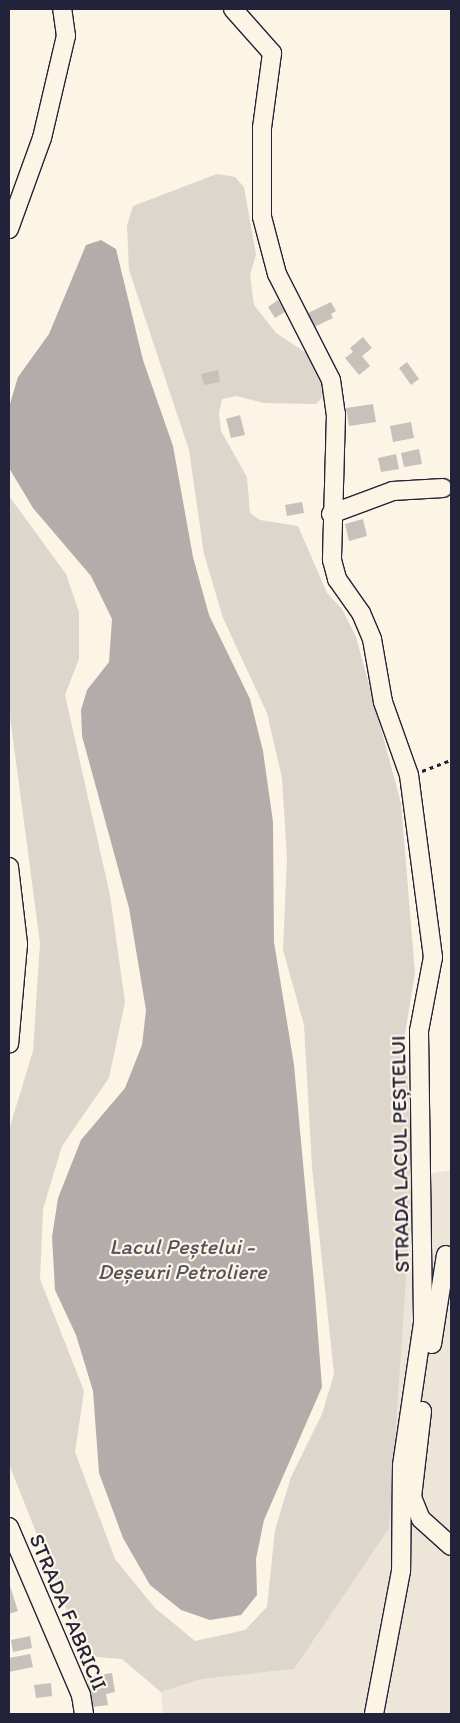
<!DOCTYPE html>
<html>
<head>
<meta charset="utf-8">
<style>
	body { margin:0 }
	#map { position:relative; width:460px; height:1723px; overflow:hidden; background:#fcf5e5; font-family:Itim,sans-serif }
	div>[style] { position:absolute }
	.built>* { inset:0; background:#ece5d8 }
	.green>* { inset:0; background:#dcd6cc }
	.water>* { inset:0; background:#b2adab }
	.building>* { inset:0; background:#c6c1bb }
	.path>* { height:2.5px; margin-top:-1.25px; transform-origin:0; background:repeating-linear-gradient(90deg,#22223b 0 4px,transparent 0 8px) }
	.roads { filter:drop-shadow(1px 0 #22223b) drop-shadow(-1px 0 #22223b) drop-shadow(0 1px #22223b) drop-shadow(0 -1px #22223b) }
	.minor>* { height:18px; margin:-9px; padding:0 9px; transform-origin:9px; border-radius:9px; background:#fcf5e5 }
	span { translate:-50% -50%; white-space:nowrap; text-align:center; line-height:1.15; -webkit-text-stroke:4.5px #fcf5e5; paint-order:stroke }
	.street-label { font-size:21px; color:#22223b }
	.water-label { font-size:22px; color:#545362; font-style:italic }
	.frame { position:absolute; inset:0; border:10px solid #22223b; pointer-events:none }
</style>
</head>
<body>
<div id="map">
	<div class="built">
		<div style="clip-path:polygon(451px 1170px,451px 1714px,163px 1714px,161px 1692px,202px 1679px,294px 1669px,413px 1176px)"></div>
	</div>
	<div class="green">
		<div style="clip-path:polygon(217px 174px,235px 177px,244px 187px,256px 255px,250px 275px,254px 305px,276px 333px,314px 358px,326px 382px,323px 397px,316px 404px,264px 403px,237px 396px,222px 399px,219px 413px,221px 431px,247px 477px,250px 513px,260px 520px,298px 526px,327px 593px,342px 609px,356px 637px,401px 803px,415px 973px,405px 1034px,413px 1176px,389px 1528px,294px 1669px,202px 1679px,161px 1692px,122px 1659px,85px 1656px,9px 1464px,9px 1130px,33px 1051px,40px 943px,9px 709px,9px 496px,66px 574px,79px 612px,79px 659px,65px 695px,110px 895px,125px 1002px,109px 1078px,62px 1146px,43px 1209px,40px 1279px,84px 1391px,75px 1452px,115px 1559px,155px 1608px,195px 1641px,245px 1630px,267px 1607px,275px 1530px,291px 1477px,322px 1414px,334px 1374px,312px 1167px,304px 1025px,283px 950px,287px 858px,282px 778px,267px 713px,223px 618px,204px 554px,189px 450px,129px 270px,127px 225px,133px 206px)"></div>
	</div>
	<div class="water">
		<div style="clip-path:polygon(101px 240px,116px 249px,143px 360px,173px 446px,193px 557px,209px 615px,250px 699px,263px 751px,273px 822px,274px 942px,294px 1065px,314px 1283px,322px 1387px,264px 1520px,256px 1559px,257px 1595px,241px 1615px,210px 1620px,181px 1610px,150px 1585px,123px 1538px,99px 1473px,93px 1391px,76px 1335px,55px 1290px,52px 1237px,58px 1198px,81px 1140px,125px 1088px,142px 1045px,146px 1010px,129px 908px,82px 736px,81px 710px,87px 690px,109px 662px,112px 619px,91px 576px,33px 508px,9px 468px,9px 407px,18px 377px,49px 334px,86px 245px)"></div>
	</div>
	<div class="building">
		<div style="clip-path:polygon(278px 300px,285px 312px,275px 318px,268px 307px)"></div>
		<div style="clip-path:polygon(331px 302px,336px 311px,331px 314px,333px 318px,312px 328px,306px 314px)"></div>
		<div style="clip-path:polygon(363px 337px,372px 348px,362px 356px,370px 366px,359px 375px,345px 358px,353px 352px,350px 348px)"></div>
		<div style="clip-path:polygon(407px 362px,419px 379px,411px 385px,399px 368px)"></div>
		<div style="clip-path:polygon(218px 370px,220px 382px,204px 385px,201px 374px)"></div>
		<div style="clip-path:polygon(373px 404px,376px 422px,349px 426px,346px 408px)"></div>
		<div style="clip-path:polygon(240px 415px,245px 435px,231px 438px,226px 419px)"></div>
		<div style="clip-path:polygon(411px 422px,414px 438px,393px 442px,390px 426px)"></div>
		<div style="clip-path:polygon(419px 449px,422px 464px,404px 467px,401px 453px)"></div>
		<div style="clip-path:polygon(396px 454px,399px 469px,381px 472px,378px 458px)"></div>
		<div style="clip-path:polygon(302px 502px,304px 513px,287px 516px,285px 505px)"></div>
		<div style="clip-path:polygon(363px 519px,367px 536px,349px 541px,345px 524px)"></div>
		<div style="clip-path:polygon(9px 1583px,18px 1611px,9px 1614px)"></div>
		<div style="clip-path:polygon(30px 1636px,32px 1648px,13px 1652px,11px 1640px)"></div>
		<div style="clip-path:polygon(30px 1654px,33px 1667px,9px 1672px,9px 1658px)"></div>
		<div style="clip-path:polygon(112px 1673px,115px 1692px,106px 1694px,108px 1705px,92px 1707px,87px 1677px)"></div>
		<div style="clip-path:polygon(51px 1683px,52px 1696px,36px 1698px,34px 1685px)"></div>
	</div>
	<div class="path">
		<div style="left:422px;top:771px;width:31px;rotate:-21deg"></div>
	</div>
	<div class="roads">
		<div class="minor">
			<div style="left:233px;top:9px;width:59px;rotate:48.4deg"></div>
			<div style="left:272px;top:53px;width:76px;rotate:97.6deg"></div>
			<div style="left:262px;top:128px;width:89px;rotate:90deg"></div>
			<div style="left:262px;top:217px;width:59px;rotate:75.3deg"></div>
			<div style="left:277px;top:274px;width:119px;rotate:63deg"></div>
			<div style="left:331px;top:380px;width:34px;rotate:82deg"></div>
			<div style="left:336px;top:414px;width:146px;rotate:91.6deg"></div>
			<div style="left:332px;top:560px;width:20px;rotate:75deg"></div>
			<div style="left:337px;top:579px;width:42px;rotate:54.8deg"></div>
			<div style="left:361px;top:613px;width:28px;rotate:67deg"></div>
			<div style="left:372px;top:639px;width:64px;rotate:80.1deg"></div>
			<div style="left:383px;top:702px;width:77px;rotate:70.4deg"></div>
			<div style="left:409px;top:775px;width:184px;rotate:82.5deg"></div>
			<div style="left:433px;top:957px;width:75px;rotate:100.7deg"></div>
			<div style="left:419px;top:1031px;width:292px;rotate:89.2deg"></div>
			<div style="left:423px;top:1323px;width:144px;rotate:98.4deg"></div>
			<div style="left:402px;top:1465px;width:106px;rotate:90.5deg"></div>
			<div style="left:401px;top:1571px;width:146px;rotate:100.7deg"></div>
			<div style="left:9px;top:229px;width:97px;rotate:-70.1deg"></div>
			<div style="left:42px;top:138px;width:105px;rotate:-76.8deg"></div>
			<div style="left:66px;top:36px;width:27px;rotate:-98deg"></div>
			<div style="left:331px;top:514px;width:66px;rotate:-20.4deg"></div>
			<div style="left:393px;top:491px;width:50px;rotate:-3.4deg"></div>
			<div style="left:9px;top:867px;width:78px;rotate:83.3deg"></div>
			<div style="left:18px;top:944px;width:100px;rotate:95.1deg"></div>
			<div style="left:432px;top:1344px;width:90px;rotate:-81.1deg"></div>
			<div style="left:422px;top:1411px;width:87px;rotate:96.6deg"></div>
			<div style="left:412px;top:1497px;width:24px;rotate:68deg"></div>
			<div style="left:421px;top:1519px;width:40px;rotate:42deg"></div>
			<div style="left:9px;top:1527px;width:183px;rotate:66.8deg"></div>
			<div style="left:81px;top:1695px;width:19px;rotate:81deg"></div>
		</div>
	</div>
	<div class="street-label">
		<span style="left:400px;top:1154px;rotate:-91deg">STRADA LACUL PEȘTELUI</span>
		<span style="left:68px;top:1612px;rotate:67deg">STRADA FABRICII</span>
	</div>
	<div class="water-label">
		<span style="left:182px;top:1259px">Lacul Peștelui -<br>Deșeuri Petroliere</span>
	</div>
	<div class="frame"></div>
</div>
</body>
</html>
